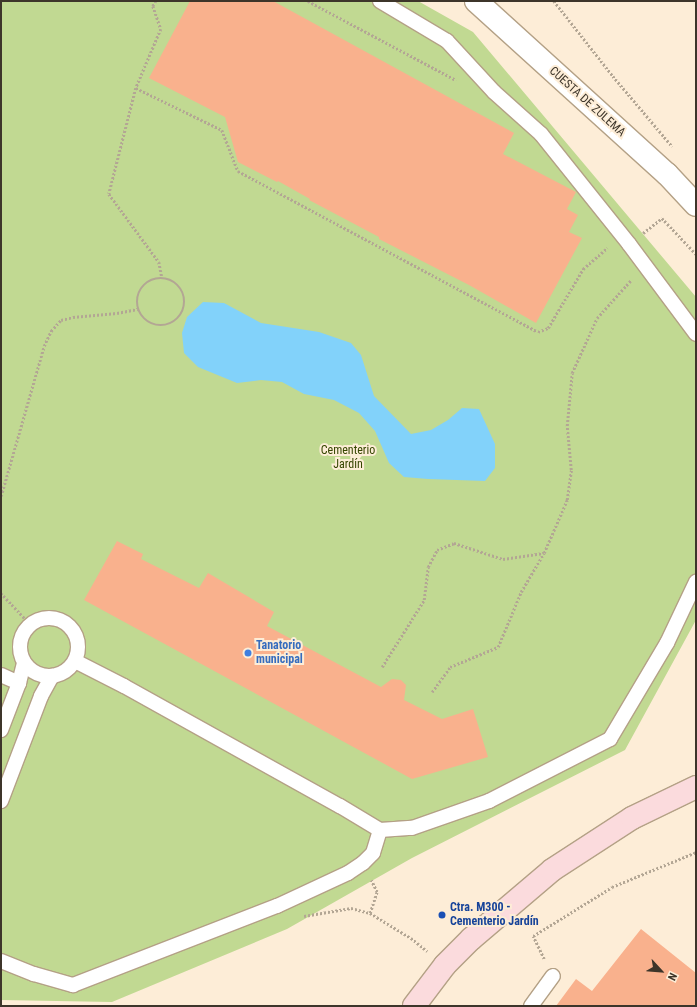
<!DOCTYPE html>
<html>
<head>
<meta charset="utf-8">
<style>
	body { margin:0 }
	#map { position:relative; width:697px; height:1007px; overflow:hidden; background:#fdedd7; font-family:"Roboto Condensed",sans-serif }
	div>[style] { position:absolute }
	.green>* { inset:0; background:#c1d992 }
	.water>* { inset:0; background:#82d2fa }
	.building>* { inset:0; background:#f9b18d }
	.path>* { height:2.5px; margin-top:-1.25px; transform-origin:0; background:repeating-linear-gradient(90deg,#b3a694 0 2px,transparent 0 4px) }
	.path>.ring { margin:-1.25px; padding:0; box-sizing:content-box; background:none; border:2.5px solid #b3a694; border-radius:50% }
	.roads { filter:drop-shadow(1px 0 #b4a186) drop-shadow(-1px 0 #b4a186) drop-shadow(0 1px #b4a186) drop-shadow(0 -1px #b4a186) }
	.service>* { height:14px; margin:-7px; padding:0 7px; transform-origin:7px; border-radius:7px; background:#fff }
	.service>.ring { margin:-7px; padding:0; box-sizing:content-box; background:none; border:14px solid #fff; border-radius:50% }
	.minor>* { height:22px; margin:-11px; padding:0 11px; transform-origin:11px; border-radius:11px; background:#fff }
	.secondary>* { height:22px; margin:-11px; padding:0 11px; transform-origin:11px; border-radius:11px; background:#fbdbdd }
	.dots>* { width:11px; height:11px; translate:-50% -50%; box-sizing:border-box; border:2px solid #fdedd7; border-radius:50% }
	span { translate:-50% -50%; white-space:nowrap; text-align:center; line-height:1.15; -webkit-text-stroke:4px #fdedd7; paint-order:stroke }
	.street-label { font-size:12px; color:#3d352a }
	.park-label { font-size:12px; color:#354500 }
	.shop-label { font-size:12px; color:#366cbe; font-weight:700 }
	.left { translate:0 -50%; text-align:left }
	.transit-label { font-size:12px; color:#164399; font-weight:700 }
	.frame { position:absolute; inset:0; border:2px solid #3d352a; pointer-events:none }
	.north { position:absolute; left:641px; top:951px; width:40px; height:40px; -webkit-text-stroke:3px #fdedd7; paint-order:stroke; rotate:116deg; font-size:11px; font-weight:700; line-height:16px; text-align:center; color:#3d352a }
	.north::after { content:''; display:block; margin:auto; width:14px; height:18px; background:#3d352a; clip-path:polygon(50% 0,100% 100%,50% 72%,0 100%) }
</style>
</head>
<body>
<div id="map">
	<div class="green">
		<div style="clip-path:polygon(1px 1px,418px 1px,473px 32px,696px 297px,696px 620px,625px 750px,412px 858px,287px 929px,112px 1002px,1px 1000px)"></div>
	</div>
	<div class="water">
		<div style="clip-path:polygon(203px 302px,224px 303px,261px 323px,319px 332px,351px 343px,361px 355px,374px 396px,411px 434px,431px 430px,448px 420px,462px 408px,479px 409px,495px 444px,495px 468px,485px 481px,428px 479px,404px 477px,389px 463px,375px 431px,359px 413px,334px 400px,304px 394px,282px 382px,261px 380px,237px 383px,198px 367px,184px 353px,182px 333px,187px 317px)"></div>
	</div>
	<div class="building">
		<div style="clip-path:polygon(190px 1px,273px 1px,514px 133px,503px 154px,576px 192px,567px 209px,578px 215px,569px 232px,582px 238px,536px 323px,469px 285px,379px 239px,379px 237px,309px 200px,310px 199px,278px 181px,277px 182px,238px 162px,225px 117px,149px 78px)"></div>
		<div style="clip-path:polygon(117px 541px,143px 554px,141px 559px,199px 588px,208px 573px,274px 612px,267px 626px,381px 687px,392px 679px,401px 680px,406px 685px,404px 700px,442px 719px,473px 709px,488px 757px,412px 779px,84px 600px)"></div>
		<div style="clip-path:polygon(641px 929px,696px 973px,696px 1006px,556px 1006px,576px 979px,592px 991px)"></div>
	</div>
	<div class="path">
		<div style="left:156px;top:1px;width:6px;rotate:121deg"></div>
		<div style="left:153px;top:6px;width:24px;rotate:71deg"></div>
		<div style="left:161px;top:29px;width:64px;rotate:113deg"></div>
		<div style="left:136px;top:88px;width:109px;rotate:104.3deg"></div>
		<div style="left:109px;top:194px;width:84px;rotate:53.7deg"></div>
		<div style="left:159px;top:262px;width:16px;rotate:79deg"></div>
		<div style="left:308px;top:1px;width:168px;rotate:28.1deg"></div>
		<div style="left:554px;top:1px;width:95px;rotate:51.8deg"></div>
		<div style="left:613px;top:76px;width:92px;rotate:49.9deg"></div>
		<div style="left:136px;top:88px;width:96px;rotate:26deg"></div>
		<div style="left:222px;top:130px;width:44px;rotate:68.7deg"></div>
		<div style="left:238px;top:171px;width:340px;rotate:28.2deg"></div>
		<div style="left:538px;top:332px;width:11px;rotate:-22deg"></div>
		<div style="left:548px;top:328px;width:69px;rotate:-59.3deg"></div>
		<div style="left:583px;top:269px;width:32px;rotate:-41deg"></div>
		<div style="left:643px;top:233px;width:24px;rotate:-38deg"></div>
		<div style="left:662px;top:218px;width:50px;rotate:46.6deg"></div>
		<div class="ring" style="left:137px;top:278px;width:45.5px;height:45.5px"></div>
		<div style="left:1px;top:496px;width:156px;rotate:-74deg"></div>
		<div style="left:44px;top:346px;width:17px;rotate:-65deg"></div>
		<div style="left:51px;top:331px;width:15px;rotate:-48deg"></div>
		<div style="left:61px;top:320px;width:12px;rotate:-14deg"></div>
		<div style="left:73px;top:317px;width:44px;rotate:-5.2deg"></div>
		<div style="left:117px;top:313px;width:21px;rotate:-11deg"></div>
		<div style="left:1px;top:593px;width:42px;rotate:46.9deg"></div>
		<div style="left:382px;top:667px;width:79px;rotate:-57.9deg"></div>
		<div style="left:424px;top:600px;width:33px;rotate:-83deg"></div>
		<div style="left:428px;top:567px;width:19px;rotate:-62deg"></div>
		<div style="left:437px;top:550px;width:18px;rotate:-22deg"></div>
		<div style="left:454px;top:543px;width:52px;rotate:18.1deg"></div>
		<div style="left:503px;top:559px;width:41px;rotate:-8.3deg"></div>
		<div style="left:432px;top:692px;width:31px;rotate:-54deg"></div>
		<div style="left:450px;top:667px;width:52px;rotate:-22.6deg"></div>
		<div style="left:498px;top:647px;width:60px;rotate:-67.3deg"></div>
		<div style="left:521px;top:592px;width:45px;rotate:-59.5deg"></div>
		<div style="left:544px;top:553px;width:58px;rotate:-66.5deg"></div>
		<div style="left:567px;top:500px;width:30px;rotate:-82deg"></div>
		<div style="left:571px;top:470px;width:44px;rotate:-95.2deg"></div>
		<div style="left:567px;top:426px;width:53px;rotate:-84.6deg"></div>
		<div style="left:572px;top:373px;width:60px;rotate:-65.6deg"></div>
		<div style="left:597px;top:318px;width:52px;rotate:-48.1deg"></div>
		<div style="left:370px;top:913px;width:22px;rotate:-72deg"></div>
		<div style="left:377px;top:892px;width:13px;rotate:-117deg"></div>
		<div style="left:304px;top:916px;width:48px;rotate:-9.7deg"></div>
		<div style="left:351px;top:908px;width:20px;rotate:15deg"></div>
		<div style="left:370px;top:913px;width:48px;rotate:31.4deg"></div>
		<div style="left:411px;top:938px;width:21px;rotate:39deg"></div>
		<div style="left:544px;top:959px;width:25px;rotate:-116deg"></div>
		<div style="left:533px;top:936px;width:93px;rotate:-31.8deg"></div>
		<div style="left:612px;top:887px;width:91px;rotate:-22.6deg"></div>
	</div>
	<div class="roads">
		<div class="service">
			<div style="left:380px;top:1px;width:78px;rotate:30.8deg"></div>
			<div style="left:447px;top:41px;width:69px;rotate:47.3deg"></div>
			<div style="left:494px;top:92px;width:63px;rotate:41.8deg"></div>
			<div style="left:541px;top:134px;width:141px;rotate:51.3deg"></div>
			<div style="left:629px;top:244px;width:112px;rotate:53.3deg"></div>
			<div class="ring" style="left:20px;top:618px;width:44px;height:44px"></div>
			<div style="left:75px;top:661px;width:55px;rotate:27deg"></div>
			<div style="left:124px;top:686px;width:247px;rotate:29.1deg"></div>
			<div style="left:340px;top:806px;width:47px;rotate:31deg"></div>
			<div style="left:380px;top:830px;width:32px;rotate:-4deg"></div>
			<div style="left:412px;top:828px;width:82px;rotate:-19.3deg"></div>
			<div style="left:489px;top:801px;width:136px;rotate:-27.1deg"></div>
			<div style="left:610px;top:739px;width:112px;rotate:-59.3deg"></div>
			<div style="left:667px;top:643px;width:68px;rotate:-64.6deg"></div>
			<div style="left:1px;top:675px;width:20px;rotate:24deg"></div>
			<div style="left:1px;top:730px;width:50px;rotate:-69deg"></div>
			<div style="left:19px;top:683px;width:21px;rotate:-76deg"></div>
			<div style="left:1px;top:801px;width:112px;rotate:-69.1deg"></div>
			<div style="left:41px;top:696px;width:23px;rotate:-61deg"></div>
			<div style="left:1px;top:961px;width:35px;rotate:22deg"></div>
			<div style="left:34px;top:974px;width:41px;rotate:15.8deg"></div>
			<div style="left:73px;top:985px;width:219px;rotate:-21.2deg"></div>
			<div style="left:277px;top:906px;width:78px;rotate:-24.9deg"></div>
			<div style="left:348px;top:873px;width:18px;rotate:-34deg"></div>
			<div style="left:363px;top:863px;width:14px;rotate:-45deg"></div>
			<div style="left:373px;top:853px;width:24px;rotate:-73deg"></div>
			<div style="left:531px;top:1006px;width:37px;rotate:-54deg"></div>
		</div>
		<div class="minor">
			<div style="left:476px;top:1px;width:258px;rotate:42.2deg"></div>
			<div style="left:667px;top:174px;width:42px;rotate:46.9deg"></div>
		</div>
		<div class="secondary">
			<div style="left:414px;top:1006px;width:51px;rotate:-52.9deg"></div>
			<div style="left:445px;top:965px;width:37px;rotate:-45deg"></div>
			<div style="left:471px;top:939px;width:106px;rotate:-40.4deg"></div>
			<div style="left:552px;top:870px;width:95px;rotate:-33deg"></div>
			<div style="left:632px;top:818px;width:71px;rotate:-25.8deg"></div>
		</div>
	</div>
	<div class="dots">
		<div style="left:248px;top:653px;background:#3f7fe0"></div>
		<div style="left:442px;top:915px;background:#1a4fb4"></div>
	</div>
	<div class="street-label">
		<span style="left:587px;top:102px;rotate:42deg">CUESTA DE ZULEMA</span>
	</div>
	<div class="park-label">
		<span style="left:348px;top:458px">Cementerio<br>Jardín</span>
	</div>
	<div class="shop-label">
		<span class="left" style="left:256px;top:653px">Tanatorio<br>municipal</span>
	</div>
	<div class="transit-label">
		<span class="left" style="left:450px;top:915px">Ctra. M300 -<br>Cementerio Jardín</span>
	</div>
	<div class="frame"></div>
	<div class="north">N</div>
</div>
</body>
</html>
